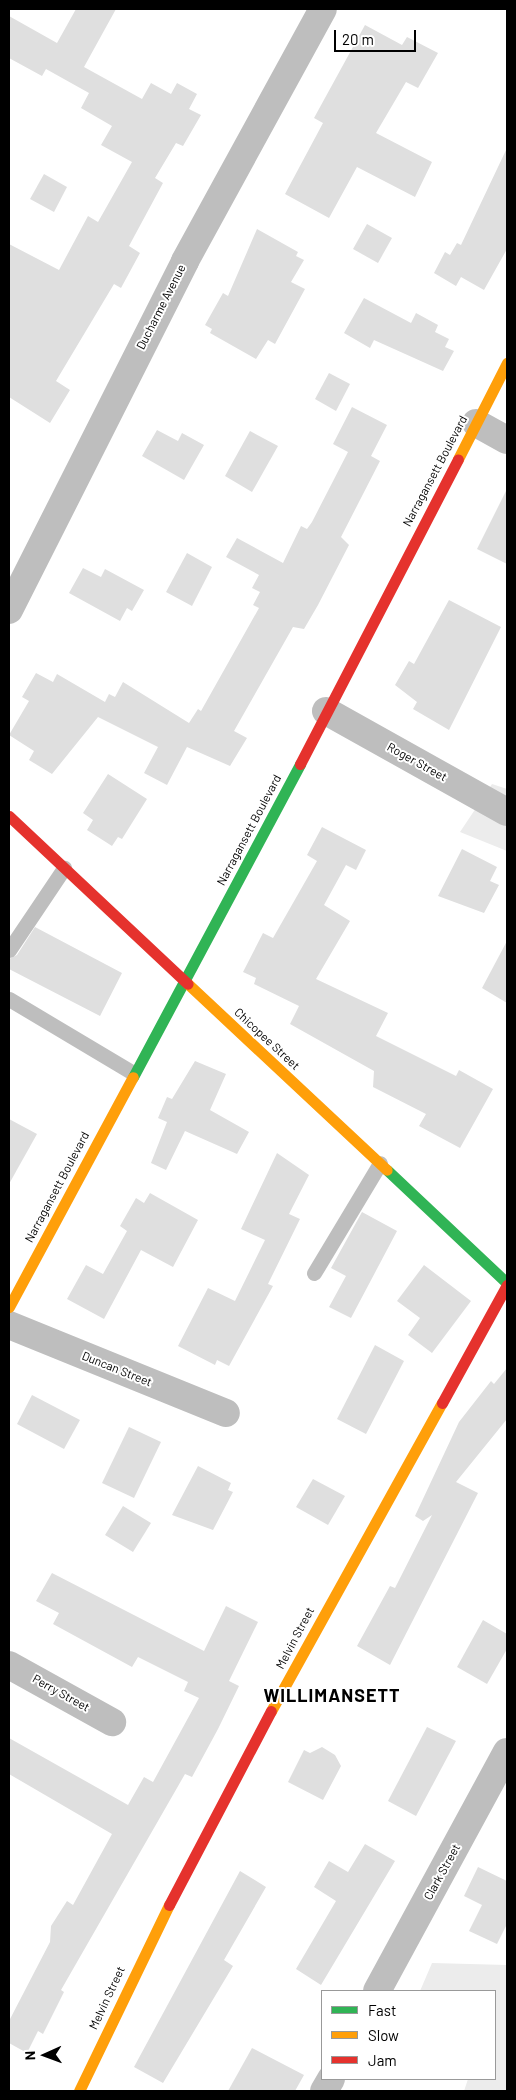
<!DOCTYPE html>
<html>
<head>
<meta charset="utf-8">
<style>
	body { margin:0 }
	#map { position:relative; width:516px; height:2100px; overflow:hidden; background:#fff; font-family:Barlow,sans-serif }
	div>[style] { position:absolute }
	.green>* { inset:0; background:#ececec }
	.building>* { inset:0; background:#dfdfdf }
	.lane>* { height:15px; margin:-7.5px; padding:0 7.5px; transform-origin:7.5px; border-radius:7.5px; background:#bebebe }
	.street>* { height:28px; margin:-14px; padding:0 14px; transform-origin:14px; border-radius:14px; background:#bebebe }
	.fast>* { height:11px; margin:-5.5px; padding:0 5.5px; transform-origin:5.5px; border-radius:5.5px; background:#30b455 }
	.slow>* { height:11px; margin:-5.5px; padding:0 5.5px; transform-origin:5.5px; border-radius:5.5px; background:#ff9f0a }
	.jam>* { height:11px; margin:-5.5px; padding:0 5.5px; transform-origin:5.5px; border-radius:5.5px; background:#e5322d }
	span { translate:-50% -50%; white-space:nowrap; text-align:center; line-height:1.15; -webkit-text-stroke:4px #fff; paint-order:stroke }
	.street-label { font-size:12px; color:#000 }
	.district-label { font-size:18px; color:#000; font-weight:700; letter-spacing:1px }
	.frame { position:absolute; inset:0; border:10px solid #000; pointer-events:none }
	.legend { position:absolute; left:321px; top:1990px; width:175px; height:90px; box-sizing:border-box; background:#fff; border:1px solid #999; margin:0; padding:6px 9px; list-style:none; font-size:15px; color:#000 }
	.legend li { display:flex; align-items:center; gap:10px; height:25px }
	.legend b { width:25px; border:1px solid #999 }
	.north { position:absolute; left:20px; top:2030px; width:50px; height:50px; -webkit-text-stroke:4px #fff; paint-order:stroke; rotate:268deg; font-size:14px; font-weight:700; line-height:20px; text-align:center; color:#000 }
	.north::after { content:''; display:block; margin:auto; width:18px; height:22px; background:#000; clip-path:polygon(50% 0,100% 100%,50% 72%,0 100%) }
	.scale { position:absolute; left:334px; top:30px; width:82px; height:22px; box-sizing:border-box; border:2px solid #000; border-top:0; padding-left:6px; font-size:15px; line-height:18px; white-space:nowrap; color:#000; -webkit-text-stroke:4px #fff; paint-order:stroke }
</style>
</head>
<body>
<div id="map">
	<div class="green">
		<div style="clip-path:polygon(492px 784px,507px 789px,507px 851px,460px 832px)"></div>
		<div style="clip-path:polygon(432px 1963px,507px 1965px,507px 2091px,464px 2091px,468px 2079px,495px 2079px,495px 1991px,420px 1991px)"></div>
	</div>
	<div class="building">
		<div style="clip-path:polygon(76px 9px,116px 9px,84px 67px,142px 99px,151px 83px,171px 94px,177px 83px,197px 94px,189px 109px,201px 115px,183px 146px,176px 143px,155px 178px,163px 183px,129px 246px,140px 253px,121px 288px,114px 284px,56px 381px,70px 390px,50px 423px,9px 397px,9px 244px,59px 270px,88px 216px,98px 222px,132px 162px,101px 145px,112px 126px,81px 108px,89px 93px,46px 69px,42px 76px,9px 58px,9px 16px,57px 43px)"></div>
		<div style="clip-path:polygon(365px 25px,402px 45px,407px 37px,438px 53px,418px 88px,406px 82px,376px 133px,432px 162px,415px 197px,357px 167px,329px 218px,285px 194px,323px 123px,314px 118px)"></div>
		<div style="clip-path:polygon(507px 148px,507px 249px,484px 290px,461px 277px,456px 286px,434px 273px,445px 252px,450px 255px,457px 243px,461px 245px)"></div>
		<div style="clip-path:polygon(44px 174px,67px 187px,54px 212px,30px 199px)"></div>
		<div style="clip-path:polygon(367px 224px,392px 238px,378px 263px,353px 249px)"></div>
		<div style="clip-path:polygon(257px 229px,298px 252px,296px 256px,304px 260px,291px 282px,305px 289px,275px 344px,268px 340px,256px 359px,210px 333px,212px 329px,205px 325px,223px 293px,228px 296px)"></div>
		<div style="clip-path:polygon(364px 298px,411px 323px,416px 313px,438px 325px,435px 332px,449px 339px,445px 347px,454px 351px,443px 371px,374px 340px,370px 348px,344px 333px)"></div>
		<div style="clip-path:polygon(329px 373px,350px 384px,336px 411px,315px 399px)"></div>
		<div style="clip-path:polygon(352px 407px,387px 425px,371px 456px,380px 461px,341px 537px,349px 545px,318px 605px,304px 629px,293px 627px,234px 731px,247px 738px,230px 766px,187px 747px,167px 785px,144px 773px,158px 747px,98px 717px,52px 774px,29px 760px,34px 751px,9px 735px,29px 701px,22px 697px,36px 673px,53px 682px,57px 674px,105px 702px,109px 694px,115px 697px,123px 682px,189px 723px,198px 709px,201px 711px,259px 608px,253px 605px,260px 592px,252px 588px,259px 575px,226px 557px,237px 538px,283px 563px,301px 526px,307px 529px,312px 522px,348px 452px,333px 444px)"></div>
		<div style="clip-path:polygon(157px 430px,178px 441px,182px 433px,204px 445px,184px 480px,142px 456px)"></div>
		<div style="clip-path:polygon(250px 431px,278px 446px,252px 492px,225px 476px)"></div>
		<div style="clip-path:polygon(507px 489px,507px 564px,477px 549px)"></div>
		<div style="clip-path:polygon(187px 553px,212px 567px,192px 606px,166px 592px)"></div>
		<div style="clip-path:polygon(83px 568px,101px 577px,105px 569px,144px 590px,132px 611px,127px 608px,120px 621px,69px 593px)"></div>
		<div style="clip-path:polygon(449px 600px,501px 627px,449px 730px,413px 709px,417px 702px,395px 685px,409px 661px,414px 664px)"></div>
		<div style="clip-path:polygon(108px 774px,147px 799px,122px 839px,118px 837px,112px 846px,87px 830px,93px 820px,83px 813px)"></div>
		<div style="clip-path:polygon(322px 827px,366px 850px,356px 870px,346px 865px,324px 905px,350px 921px,316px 979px,388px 1013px,376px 1036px,456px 1076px,459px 1070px,493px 1089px,460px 1148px,419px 1126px,426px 1114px,373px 1087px,374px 1071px,290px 1024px,299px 1006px,254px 984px,256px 978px,243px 972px,263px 933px,273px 938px,317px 861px,307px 855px)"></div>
		<div style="clip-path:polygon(462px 849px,497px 867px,490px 881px,499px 885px,484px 913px,438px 896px)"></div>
		<div style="clip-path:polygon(35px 927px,122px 973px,100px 1016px,9px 969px,9px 959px,17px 955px)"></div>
		<div style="clip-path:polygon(507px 941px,507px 1003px,482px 988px)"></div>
		<div style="clip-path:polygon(195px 1061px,226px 1074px,210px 1110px,249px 1132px,237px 1154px,185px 1131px,166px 1170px,151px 1163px,167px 1122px,158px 1118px,167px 1097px,172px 1099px)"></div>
		<div style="clip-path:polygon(9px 1119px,37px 1134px,9px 1184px)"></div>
		<div style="clip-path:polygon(277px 1153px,309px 1175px,289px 1214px,300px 1219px,268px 1284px,273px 1286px,229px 1366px,217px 1360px,215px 1365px,178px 1346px,208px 1288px,235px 1301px,265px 1240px,241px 1229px)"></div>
		<div style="clip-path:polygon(150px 1193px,198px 1220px,173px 1267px,141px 1250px,104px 1319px,67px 1299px,86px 1265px,103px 1274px,127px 1231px,120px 1226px,136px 1198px,144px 1203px)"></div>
		<div style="clip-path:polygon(362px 1212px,397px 1231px,351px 1318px,329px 1307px,346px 1276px,331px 1268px)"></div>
		<div style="clip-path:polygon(424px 1265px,471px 1301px,432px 1353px,408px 1335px,420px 1318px,397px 1301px)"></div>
		<div style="clip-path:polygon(375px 1345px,404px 1361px,366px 1434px,337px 1419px)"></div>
		<div style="clip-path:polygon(507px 1368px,507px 1419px,456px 1482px,478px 1493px,390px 1665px,357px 1646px,390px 1586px,395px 1588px,432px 1515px,423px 1521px,415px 1516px,459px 1422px,491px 1381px,494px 1384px)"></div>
		<div style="clip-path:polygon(32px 1395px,80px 1420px,64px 1449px,17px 1424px)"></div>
		<div style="clip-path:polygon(129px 1427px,161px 1442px,134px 1498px,102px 1483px)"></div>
		<div style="clip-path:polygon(198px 1466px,231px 1483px,228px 1490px,233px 1492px,213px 1530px,172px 1515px)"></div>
		<div style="clip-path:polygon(313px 1479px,345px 1496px,328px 1525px,296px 1507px)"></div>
		<div style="clip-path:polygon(123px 1506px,151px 1523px,133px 1552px,105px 1535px)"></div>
		<div style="clip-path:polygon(52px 1573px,204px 1651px,226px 1606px,258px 1622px,229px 1681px,239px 1686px,218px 1729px,192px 1777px,185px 1774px,61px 1990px,64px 1992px,43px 2034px,38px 2031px,27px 2053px,9px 2043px,9px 2021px,50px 1942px,51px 1926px,67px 1901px,73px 1905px,112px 1834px,9px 1774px,9px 1738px,128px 1805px,144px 1777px,153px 1782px,199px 1698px,184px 1691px,188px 1682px,138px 1657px,132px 1667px,53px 1624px,59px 1613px,36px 1601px)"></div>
		<div style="clip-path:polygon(483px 1620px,507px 1634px,507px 1649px,487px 1684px,457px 1667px)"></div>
		<div style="clip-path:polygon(427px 1727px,456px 1741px,416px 1816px,388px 1801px)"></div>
		<div style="clip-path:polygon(322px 1747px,335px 1755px,341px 1766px,323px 1800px,288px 1782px,304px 1750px,310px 1753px)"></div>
		<div style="clip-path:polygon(365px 1844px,395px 1861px,321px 1985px,296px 1969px,336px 1901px,314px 1887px,329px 1861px,348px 1872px)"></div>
		<div style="clip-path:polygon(478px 1867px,507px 1881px,507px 1924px,497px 1944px,469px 1931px,482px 1905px,464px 1896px)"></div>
		<div style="clip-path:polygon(240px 1871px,266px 1887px,224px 1960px,233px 1966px,163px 2083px,134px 2067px)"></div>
		<div style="clip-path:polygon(252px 2048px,304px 2075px,295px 2091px,228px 2091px)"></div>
	</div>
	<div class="lane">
		<div style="left:9px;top:950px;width:99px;rotate:-56.1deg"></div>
		<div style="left:9px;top:999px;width:144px;rotate:30.8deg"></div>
		<div style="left:314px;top:1273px;width:128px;rotate:-59deg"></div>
	</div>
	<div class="street">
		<div style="left:476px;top:423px;width:35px;rotate:29deg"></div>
		<div style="left:9px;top:610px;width:391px;rotate:-63.2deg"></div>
		<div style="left:185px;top:261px;width:287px;rotate:-61.3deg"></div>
		<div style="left:326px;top:711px;width:207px;rotate:29.2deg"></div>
		<div style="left:9px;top:1325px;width:234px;rotate:22.1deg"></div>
		<div style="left:9px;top:1665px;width:118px;rotate:29deg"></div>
		<div style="left:377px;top:1991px;width:272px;rotate:-61.5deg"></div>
		<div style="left:324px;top:2091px;width:14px;rotate:-60deg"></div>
	</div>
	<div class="fast">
		<div style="left:133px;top:1077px;width:355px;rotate:-61.9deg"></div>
		<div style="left:387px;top:1170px;width:165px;rotate:43.3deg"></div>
	</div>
	<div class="slow">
		<div style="left:458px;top:459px;width:108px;rotate:-63deg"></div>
		<div style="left:188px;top:984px;width:272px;rotate:43.1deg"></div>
		<div style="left:9px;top:1307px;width:261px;rotate:-61.7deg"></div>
		<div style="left:271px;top:1711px;width:352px;rotate:-61deg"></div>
		<div style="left:79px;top:2091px;width:207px;rotate:-64.2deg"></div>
	</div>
	<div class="jam">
		<div style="left:300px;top:764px;width:343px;rotate:-62.6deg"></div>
		<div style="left:9px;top:816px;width:245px;rotate:43.2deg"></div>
		<div style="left:442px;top:1403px;width:135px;rotate:-61.2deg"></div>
		<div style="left:169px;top:1905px;width:219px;rotate:-62.3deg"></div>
	</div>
	<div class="street-label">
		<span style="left:161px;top:307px;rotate:-63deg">Ducharme Avenue</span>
		<span style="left:435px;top:471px;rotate:-62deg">Narragansett Boulevard</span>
		<span style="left:417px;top:762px;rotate:29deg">Roger Street</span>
		<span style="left:249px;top:830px;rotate:-62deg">Narragansett Boulevard</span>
		<span style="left:267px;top:1039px;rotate:43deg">Chicopee Street</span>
		<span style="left:57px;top:1187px;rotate:-62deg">Narragansett Boulevard</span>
		<span style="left:117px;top:1369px;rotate:22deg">Duncan Street</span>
		<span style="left:295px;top:1638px;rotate:-62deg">Melvin Street</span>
		<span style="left:61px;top:1693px;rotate:29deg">Perry Street</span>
		<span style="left:442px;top:1872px;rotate:-61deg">Clark Street</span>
		<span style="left:107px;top:1998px;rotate:-65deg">Melvin Street</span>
	</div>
	<div class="district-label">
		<span style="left:332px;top:1695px">WILLIMANSETT</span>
	</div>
	<div class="frame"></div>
	<ul class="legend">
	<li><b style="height:6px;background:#30b455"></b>Fast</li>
	<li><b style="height:6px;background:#ff9f0a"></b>Slow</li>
	<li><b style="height:6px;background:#e5322d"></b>Jam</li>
	</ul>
	<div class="north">N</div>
	<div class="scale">20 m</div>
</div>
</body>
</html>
